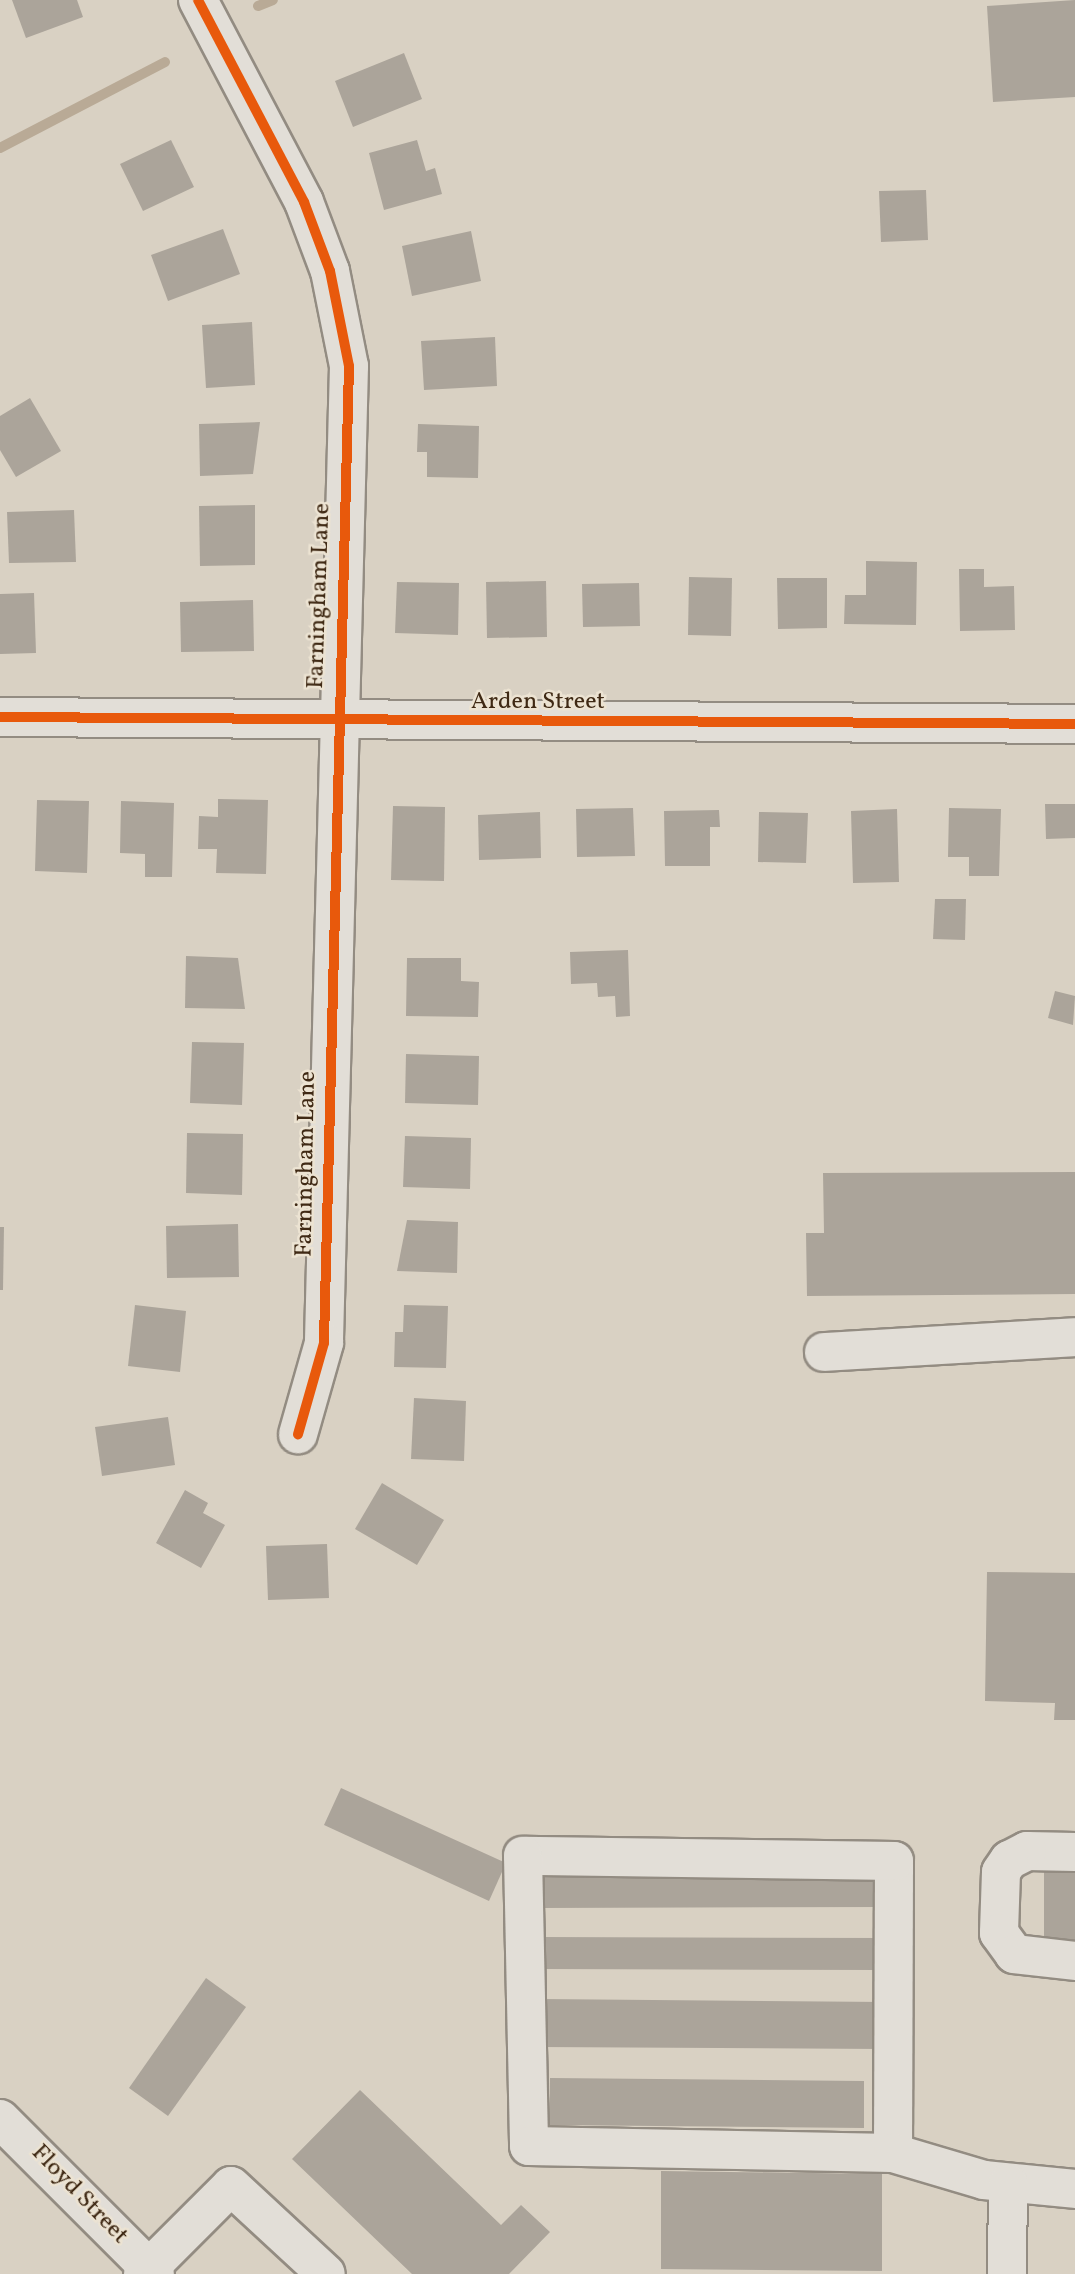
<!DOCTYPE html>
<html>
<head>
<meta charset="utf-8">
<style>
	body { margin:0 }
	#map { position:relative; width:1075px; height:2274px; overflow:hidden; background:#d9d1c3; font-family:Vollkorn,serif }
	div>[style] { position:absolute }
	.stream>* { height:10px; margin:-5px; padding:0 5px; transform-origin:5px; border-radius:5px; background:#b9aa96 }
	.building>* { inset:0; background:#aba49a }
	.roads { filter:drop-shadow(2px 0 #938c82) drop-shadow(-2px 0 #938c82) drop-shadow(0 2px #938c82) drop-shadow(0 -2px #938c82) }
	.minor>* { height:38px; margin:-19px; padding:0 19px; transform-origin:19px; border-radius:19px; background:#e2ded7 }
	.cycleway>* { height:10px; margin:-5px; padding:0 5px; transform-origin:5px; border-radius:5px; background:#e8590c }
	span { translate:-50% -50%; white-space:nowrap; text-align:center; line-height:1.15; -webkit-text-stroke:5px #ece3d2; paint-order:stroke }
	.street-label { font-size:24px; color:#3f2914 }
</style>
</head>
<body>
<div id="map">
	<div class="stream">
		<div style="left:258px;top:6px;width:16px;rotate:-22deg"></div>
		<div style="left:0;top:148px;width:186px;rotate:-27.5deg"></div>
	</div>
	<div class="building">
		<div style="clip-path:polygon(12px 0,77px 0,83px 17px,26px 38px)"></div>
		<div style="clip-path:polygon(1075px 0,1075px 97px,993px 102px,987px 6px)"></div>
		<div style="clip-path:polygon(404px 53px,422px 99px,353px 127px,335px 81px)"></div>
		<div style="clip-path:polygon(171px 140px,194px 187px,143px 211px,120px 164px)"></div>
		<div style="clip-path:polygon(417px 140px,426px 171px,435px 168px,442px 194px,384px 210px,369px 153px)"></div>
		<div style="clip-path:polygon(926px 190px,928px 240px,881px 242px,879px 191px)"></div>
		<div style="clip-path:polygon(223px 229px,240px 274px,168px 301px,151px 255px)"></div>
		<div style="clip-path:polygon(471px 231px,481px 281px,412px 296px,402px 246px)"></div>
		<div style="clip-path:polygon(252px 322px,255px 385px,206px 388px,202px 325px)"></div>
		<div style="clip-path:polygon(495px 337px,497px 386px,424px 390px,421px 341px)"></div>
		<div style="clip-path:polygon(30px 398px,61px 451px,16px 477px,0 450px,0 416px)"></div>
		<div style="clip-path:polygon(260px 422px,253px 474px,200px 476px,199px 424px)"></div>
		<div style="clip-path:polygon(418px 424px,479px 426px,478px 478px,427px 477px,427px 452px,417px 452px)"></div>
		<div style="clip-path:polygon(255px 505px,255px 565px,200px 566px,199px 506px)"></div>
		<div style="clip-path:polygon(74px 510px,76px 562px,9px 563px,7px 512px)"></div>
		<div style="clip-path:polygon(866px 561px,917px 562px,916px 625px,844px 624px,845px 595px,866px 595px)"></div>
		<div style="clip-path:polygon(959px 569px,984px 569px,984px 587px,1014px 586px,1015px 630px,960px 631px)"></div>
		<div style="clip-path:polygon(689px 577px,732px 578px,731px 636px,688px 635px)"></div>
		<div style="clip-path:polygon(777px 578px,827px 578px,827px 628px,778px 629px)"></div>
		<div style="clip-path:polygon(546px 581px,547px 637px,487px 638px,486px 582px)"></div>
		<div style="clip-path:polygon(397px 582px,459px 583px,458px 635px,395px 633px)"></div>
		<div style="clip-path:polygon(639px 583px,640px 626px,583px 627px,582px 584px)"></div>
		<div style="clip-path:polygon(34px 593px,36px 653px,0 654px,0 594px)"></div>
		<div style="clip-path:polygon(253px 600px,254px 651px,181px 652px,180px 602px)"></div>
		<div style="clip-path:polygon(218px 799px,268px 800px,266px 874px,216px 873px,217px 849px,198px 849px,199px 816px,218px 817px)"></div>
		<div style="clip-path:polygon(37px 800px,89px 801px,87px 873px,35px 871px)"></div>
		<div style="clip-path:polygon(121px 801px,174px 803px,172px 877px,145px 877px,145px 854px,120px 853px)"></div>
		<div style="clip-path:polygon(1045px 804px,1075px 804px,1075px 838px,1046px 839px)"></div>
		<div style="clip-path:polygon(393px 806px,445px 807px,444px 881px,391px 880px)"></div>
		<div style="clip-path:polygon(633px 808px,635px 856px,577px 857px,576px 809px)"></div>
		<div style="clip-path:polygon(949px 808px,1001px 809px,999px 876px,969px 876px,969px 857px,948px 857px)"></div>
		<div style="clip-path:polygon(897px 809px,899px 882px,853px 883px,851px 811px)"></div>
		<div style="clip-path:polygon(719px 810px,720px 827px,710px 827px,710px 866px,665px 866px,664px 811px)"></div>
		<div style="clip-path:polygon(540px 812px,541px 858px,479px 860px,478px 815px)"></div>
		<div style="clip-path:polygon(759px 812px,808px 813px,806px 863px,758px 862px)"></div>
		<div style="clip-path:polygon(935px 899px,966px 899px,965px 940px,933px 939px)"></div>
		<div style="clip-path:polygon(628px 950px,630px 1016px,616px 1017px,615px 996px,598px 997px,597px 983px,571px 984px,570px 952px)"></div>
		<div style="clip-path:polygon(186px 956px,238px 958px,245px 1009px,185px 1008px)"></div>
		<div style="clip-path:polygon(407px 958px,461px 958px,461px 981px,479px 982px,478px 1017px,406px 1016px)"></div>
		<div style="clip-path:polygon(1055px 991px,1075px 996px,1073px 1025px,1048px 1018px)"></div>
		<div style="clip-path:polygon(192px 1042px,244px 1043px,242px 1105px,190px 1103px)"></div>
		<div style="clip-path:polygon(406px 1054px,479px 1056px,478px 1105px,405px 1103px)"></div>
		<div style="clip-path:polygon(187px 1133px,243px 1134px,242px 1195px,186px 1193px)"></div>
		<div style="clip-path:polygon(405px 1136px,471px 1138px,470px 1189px,403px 1187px)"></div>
		<div style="clip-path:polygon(1075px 1172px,1075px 1294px,807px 1296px,806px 1233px,824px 1233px,823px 1173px)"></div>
		<div style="clip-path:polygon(407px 1220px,458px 1222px,457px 1273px,397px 1271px)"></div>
		<div style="clip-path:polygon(238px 1224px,239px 1277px,167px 1278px,166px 1226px)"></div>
		<div style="clip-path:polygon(0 1227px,4px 1227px,3px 1290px,0 1290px)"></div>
		<div style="clip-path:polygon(135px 1305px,186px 1311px,180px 1372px,128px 1366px)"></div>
		<div style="clip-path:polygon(404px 1305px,448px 1306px,446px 1368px,394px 1367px,395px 1332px,403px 1332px)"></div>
		<div style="clip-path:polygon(414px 1398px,466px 1401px,464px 1461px,411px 1459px)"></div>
		<div style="clip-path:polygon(168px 1417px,175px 1465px,102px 1476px,95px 1427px)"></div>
		<div style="clip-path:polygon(382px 1483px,444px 1520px,417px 1565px,355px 1529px)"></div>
		<div style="clip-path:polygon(185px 1490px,208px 1503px,203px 1513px,225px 1525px,201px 1568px,156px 1543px)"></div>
		<div style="clip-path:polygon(327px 1544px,329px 1598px,268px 1600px,266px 1546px)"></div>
		<div style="clip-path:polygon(987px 1572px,1075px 1573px,1075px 1720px,1054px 1720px,1055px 1703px,985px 1701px)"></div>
		<div style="clip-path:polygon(341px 1788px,506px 1863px,489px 1901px,324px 1825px)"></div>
		<div style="clip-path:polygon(1044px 1864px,1075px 1864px,1075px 1941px,1044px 1941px)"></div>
		<div style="clip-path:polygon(540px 1873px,884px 1876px,884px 1907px,539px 1908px)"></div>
		<div style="clip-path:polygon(539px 1937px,884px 1938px,883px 1970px,539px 1969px)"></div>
		<div style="clip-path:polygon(206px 1978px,246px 2007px,168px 2116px,129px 2088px)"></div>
		<div style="clip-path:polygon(540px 1999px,885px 2002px,884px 2049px,539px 2047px)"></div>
		<div style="clip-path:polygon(550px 2078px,864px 2081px,864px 2128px,549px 2125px)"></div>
		<div style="clip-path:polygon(360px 2090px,501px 2225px,521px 2205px,550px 2232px,509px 2274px,412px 2274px,292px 2159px)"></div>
		<div style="clip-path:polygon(661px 2171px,882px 2174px,882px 2271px,661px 2269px)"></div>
	</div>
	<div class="roads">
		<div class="minor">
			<div style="left:198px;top:0;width:228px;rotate:62.3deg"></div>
			<div style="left:304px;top:202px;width:74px;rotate:69.4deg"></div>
			<div style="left:330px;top:271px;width:97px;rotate:78.7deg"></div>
			<div style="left:349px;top:366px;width:977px;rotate:91.47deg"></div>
			<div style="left:324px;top:1343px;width:95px;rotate:105.9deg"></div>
			<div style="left:0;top:717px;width:1075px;rotate:0.37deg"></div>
			<div style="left:824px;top:1352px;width:251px;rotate:-3.4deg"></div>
			<div style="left:1075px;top:1852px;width:48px;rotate:-178.8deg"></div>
			<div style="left:1027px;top:1851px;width:20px;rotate:153deg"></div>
			<div style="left:1009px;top:1860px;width:14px;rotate:124deg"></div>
			<div style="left:1001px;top:1872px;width:61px;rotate:91.9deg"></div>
			<div style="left:999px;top:1933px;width:26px;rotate:54deg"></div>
			<div style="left:1014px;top:1954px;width:61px;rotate:6.5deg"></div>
			<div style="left:0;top:2119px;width:219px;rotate:45deg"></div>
			<div style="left:893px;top:2153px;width:292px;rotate:-89.8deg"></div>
			<div style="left:894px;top:1861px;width:371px;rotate:-179.2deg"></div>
			<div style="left:523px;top:1856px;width:290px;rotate:88.8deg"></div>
			<div style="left:529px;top:2146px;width:364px;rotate:1.1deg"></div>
			<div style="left:893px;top:2153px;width:95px;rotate:16.5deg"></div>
			<div style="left:984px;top:2180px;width:91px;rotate:5.6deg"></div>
			<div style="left:143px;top:2274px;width:124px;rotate:-45deg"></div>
			<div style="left:231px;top:2186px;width:129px;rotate:42.8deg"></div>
			<div style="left:1007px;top:2274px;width:91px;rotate:-89.4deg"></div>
		</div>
	</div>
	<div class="cycleway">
		<div style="left:198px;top:0;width:228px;rotate:62.3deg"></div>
		<div style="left:304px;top:202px;width:74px;rotate:69.4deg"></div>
		<div style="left:330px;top:271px;width:97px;rotate:78.7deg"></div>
		<div style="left:349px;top:366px;width:977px;rotate:91.47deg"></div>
		<div style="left:324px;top:1343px;width:95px;rotate:105.9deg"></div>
		<div style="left:0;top:717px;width:1075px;rotate:0.37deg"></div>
	</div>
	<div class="street-label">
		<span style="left:320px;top:596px;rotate:-88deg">Farningham Lane</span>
		<span style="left:538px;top:703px">Arden Street</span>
		<span style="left:307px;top:1164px;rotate:-89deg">Farningham Lane</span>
		<span style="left:79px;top:2195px;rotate:46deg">Floyd Street</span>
	</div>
</div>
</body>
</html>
